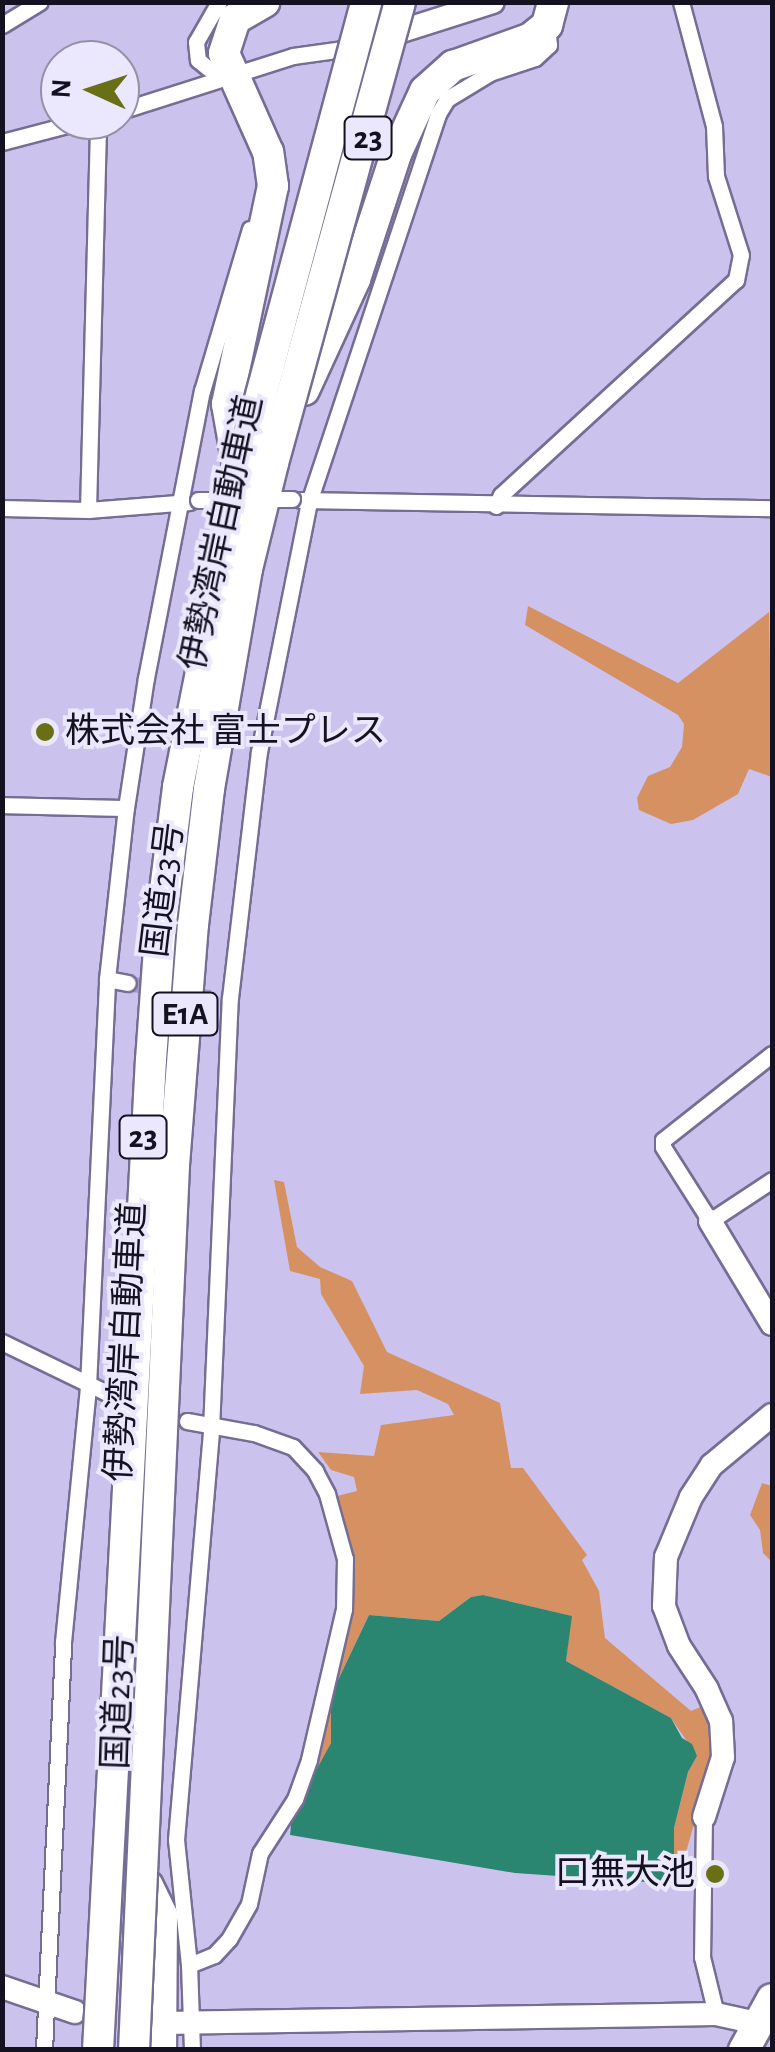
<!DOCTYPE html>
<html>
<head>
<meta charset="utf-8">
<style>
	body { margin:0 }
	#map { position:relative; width:775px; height:2052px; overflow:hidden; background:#cbc3ed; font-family:"Alegreya Sans","Noto Sans JP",sans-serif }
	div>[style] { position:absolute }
	.green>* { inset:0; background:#d69163 }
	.water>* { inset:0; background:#2b8671 }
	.street-tunnel>* { height:15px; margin-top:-7.5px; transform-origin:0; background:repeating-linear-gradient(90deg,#a69fc4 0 15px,transparent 0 23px) }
	.roads { filter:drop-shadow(2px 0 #766d94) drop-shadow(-2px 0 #766d94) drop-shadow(0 2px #766d94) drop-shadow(0 -2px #766d94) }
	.street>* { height:15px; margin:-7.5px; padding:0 7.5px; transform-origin:7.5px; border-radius:7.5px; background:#fff }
	.secondary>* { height:22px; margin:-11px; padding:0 11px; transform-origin:11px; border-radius:11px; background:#fff }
	.highway>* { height:30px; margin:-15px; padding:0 15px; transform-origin:15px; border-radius:15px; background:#fff }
	.bridges { filter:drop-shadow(2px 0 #766d94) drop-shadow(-2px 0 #766d94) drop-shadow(0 2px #766d94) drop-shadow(0 -2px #766d94) }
	.street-bridge>* { height:15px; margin:-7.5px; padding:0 7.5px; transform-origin:7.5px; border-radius:7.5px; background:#fff }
	.highway-bridge>* { height:30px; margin:-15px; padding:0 15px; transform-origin:15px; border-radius:15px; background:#fff }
	.dots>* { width:28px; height:28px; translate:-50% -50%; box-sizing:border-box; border:5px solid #ebe7fd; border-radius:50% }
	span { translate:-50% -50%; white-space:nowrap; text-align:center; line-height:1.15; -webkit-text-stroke:8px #ebe7fd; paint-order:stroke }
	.shield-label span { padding:2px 8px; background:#ebe7fd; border:2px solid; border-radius:8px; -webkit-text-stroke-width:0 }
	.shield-label { font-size:32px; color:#141120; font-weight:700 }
	.street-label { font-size:35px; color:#141120 }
	.poi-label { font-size:35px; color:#141120 }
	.left { translate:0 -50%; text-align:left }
	.right { translate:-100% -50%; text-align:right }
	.frame { position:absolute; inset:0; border:5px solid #141120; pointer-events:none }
	.north { position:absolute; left:40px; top:40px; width:100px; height:100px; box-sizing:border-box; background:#ebe7fd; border:2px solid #9591a5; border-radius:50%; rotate:273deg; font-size:28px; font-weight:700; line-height:40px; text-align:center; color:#141120 }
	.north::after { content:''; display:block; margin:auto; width:35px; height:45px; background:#686f15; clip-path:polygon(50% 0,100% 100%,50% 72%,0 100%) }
</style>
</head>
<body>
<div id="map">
	<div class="green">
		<div style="clip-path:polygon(528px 606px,678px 683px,769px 612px,772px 777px,749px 769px,738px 794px,693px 820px,671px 824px,639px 810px,637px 798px,648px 776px,670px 767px,682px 747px,684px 724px,678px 715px,525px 625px)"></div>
		<div style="clip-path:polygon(274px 1180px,284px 1182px,297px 1247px,320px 1267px,352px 1281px,387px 1352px,500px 1403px,511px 1468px,523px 1468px,587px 1555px,582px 1560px,599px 1591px,605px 1638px,691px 1711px,703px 1706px,712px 1734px,711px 1764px,683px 1863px,674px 1861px,674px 1828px,688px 1772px,697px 1756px,671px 1718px,566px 1661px,571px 1616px,483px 1595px,471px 1597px,439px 1621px,369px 1615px,331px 1695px,331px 1743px,309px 1787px,348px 1553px,337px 1496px,357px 1491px,354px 1477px,331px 1470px,318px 1452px,374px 1456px,381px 1425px,454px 1415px,448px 1404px,417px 1390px,360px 1394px,364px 1366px,321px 1294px,320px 1279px,290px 1271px)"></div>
		<div style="clip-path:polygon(762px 1483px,772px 1486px,772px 1562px,763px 1553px,760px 1530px,750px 1515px)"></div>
	</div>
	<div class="water">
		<div style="clip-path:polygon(483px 1595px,572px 1616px,566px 1661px,671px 1718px,682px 1738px,692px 1744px,697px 1756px,688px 1772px,674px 1828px,674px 1884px,515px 1873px,290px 1835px,292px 1815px,331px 1743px,331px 1695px,369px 1615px,439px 1621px,471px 1597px)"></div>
	</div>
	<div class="street-tunnel">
		<div style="left:128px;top:983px;width:83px;rotate:9.7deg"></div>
	</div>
	<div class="roads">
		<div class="street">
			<div style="left:219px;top:2px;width:46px;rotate:119.9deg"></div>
			<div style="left:196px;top:42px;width:18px;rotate:84deg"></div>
			<div style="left:198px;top:60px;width:21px;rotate:39deg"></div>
			<div style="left:214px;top:73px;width:15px;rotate:11deg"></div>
			<div style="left:2px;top:25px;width:44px;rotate:-31.2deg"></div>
			<div style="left:120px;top:111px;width:182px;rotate:-17.6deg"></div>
			<div style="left:293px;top:56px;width:65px;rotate:-8deg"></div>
			<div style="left:2px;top:142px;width:87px;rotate:-14.7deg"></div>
			<div style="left:301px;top:500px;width:471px;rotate:1deg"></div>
			<div style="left:496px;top:506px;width:12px;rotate:-66deg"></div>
			<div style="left:501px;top:495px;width:319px;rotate:-42.5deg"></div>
			<div style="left:736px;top:280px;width:25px;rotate:-79deg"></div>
			<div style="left:741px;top:255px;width:83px;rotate:-107.6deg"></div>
			<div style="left:716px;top:176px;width:50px;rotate:-92.3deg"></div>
			<div style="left:714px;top:126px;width:128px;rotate:-104.9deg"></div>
			<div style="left:2px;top:508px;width:86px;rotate:1.3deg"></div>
			<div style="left:88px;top:510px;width:102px;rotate:-4.5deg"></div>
			<div style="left:88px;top:510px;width:390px;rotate:-88.5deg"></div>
			<div style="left:2px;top:805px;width:124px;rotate:1.4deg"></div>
			<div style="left:107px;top:979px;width:21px;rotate:11deg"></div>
			<div style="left:772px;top:1054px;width:139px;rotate:141.7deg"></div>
			<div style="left:663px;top:1140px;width:7px;rotate:90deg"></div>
			<div style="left:663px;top:1147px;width:88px;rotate:57.6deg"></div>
			<div style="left:710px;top:1221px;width:74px;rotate:-33.5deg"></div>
			<div style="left:2px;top:1342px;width:119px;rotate:25.9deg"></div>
			<div style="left:187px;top:1421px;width:68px;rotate:10.2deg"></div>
			<div style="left:254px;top:1433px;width:41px;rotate:19.7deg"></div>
			<div style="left:293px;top:1447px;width:33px;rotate:47deg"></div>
			<div style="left:315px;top:1471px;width:26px;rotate:62deg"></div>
			<div style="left:327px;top:1494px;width:67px;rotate:74.5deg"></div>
			<div style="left:345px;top:1559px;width:50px;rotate:91.1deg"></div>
			<div style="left:344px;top:1609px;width:155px;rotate:103.1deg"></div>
			<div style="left:309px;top:1760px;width:41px;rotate:109.7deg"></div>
			<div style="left:295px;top:1799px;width:64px;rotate:122.9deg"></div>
			<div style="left:260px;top:1853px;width:52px;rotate:102.2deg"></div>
			<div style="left:249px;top:1904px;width:40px;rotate:119.7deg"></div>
			<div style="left:229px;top:1939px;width:22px;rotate:133deg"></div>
			<div style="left:214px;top:1955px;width:27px;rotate:158deg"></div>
			<div style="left:704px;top:1817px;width:140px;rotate:90.8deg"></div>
			<div style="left:702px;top:1957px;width:59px;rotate:76.2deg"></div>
			<div style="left:44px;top:2050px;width:408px;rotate:-87.3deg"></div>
			<div style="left:63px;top:1642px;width:257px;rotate:-84.4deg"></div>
			<div style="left:88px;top:1386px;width:407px;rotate:-87.3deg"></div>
			<div style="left:107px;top:979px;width:172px;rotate:-83.7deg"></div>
			<div style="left:126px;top:808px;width:132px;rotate:-81.3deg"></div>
			<div style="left:146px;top:678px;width:292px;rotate:-79deg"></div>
			<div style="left:202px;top:391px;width:169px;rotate:-73.5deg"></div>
			<div style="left:192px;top:2050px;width:85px;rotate:-92deg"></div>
			<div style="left:189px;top:1965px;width:126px;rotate:-95.9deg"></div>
			<div style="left:176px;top:1840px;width:412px;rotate:-85.1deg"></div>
			<div style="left:211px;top:1429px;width:431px;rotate:-87.5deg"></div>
			<div style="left:230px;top:998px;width:248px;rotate:-83.3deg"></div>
			<div style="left:259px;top:752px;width:255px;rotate:-78.7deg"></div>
			<div style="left:309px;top:502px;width:409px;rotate:-71.6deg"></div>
			<div style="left:438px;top:114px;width:17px;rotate:-59deg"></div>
			<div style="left:447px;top:99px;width:50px;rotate:-31.2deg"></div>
			<div style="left:490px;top:73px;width:47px;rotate:-18.4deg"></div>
			<div style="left:535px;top:58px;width:19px;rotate:-43deg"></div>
			<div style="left:549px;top:45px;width:20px;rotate:-96deg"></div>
		</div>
		<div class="secondary">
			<div style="left:389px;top:35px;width:109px;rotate:-17.6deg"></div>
			<div style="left:710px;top:1221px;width:120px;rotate:59deg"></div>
			<div style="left:704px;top:1817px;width:63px;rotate:-72.4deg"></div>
			<div style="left:723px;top:1757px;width:36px;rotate:-93deg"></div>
			<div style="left:721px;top:1721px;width:35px;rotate:-114deg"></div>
			<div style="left:707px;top:1689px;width:51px;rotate:-123.1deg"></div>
			<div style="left:679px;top:1646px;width:43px;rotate:-110.6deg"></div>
			<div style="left:664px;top:1606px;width:49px;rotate:-87.7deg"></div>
			<div style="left:666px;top:1557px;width:65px;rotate:-67.4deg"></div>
			<div style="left:691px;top:1497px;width:38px;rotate:-57deg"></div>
			<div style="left:712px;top:1465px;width:78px;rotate:-39.8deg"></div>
			<div style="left:2px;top:1987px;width:77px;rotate:18.9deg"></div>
			<div style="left:163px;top:2023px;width:553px;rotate:-0.93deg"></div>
			<div style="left:716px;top:2014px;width:42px;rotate:12.4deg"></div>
		</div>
		<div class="highway">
			<div style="left:304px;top:390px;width:122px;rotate:-65.3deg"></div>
			<div style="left:355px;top:279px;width:132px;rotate:-71.8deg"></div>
			<div style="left:396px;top:154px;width:69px;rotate:-65.3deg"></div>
			<div style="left:425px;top:91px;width:38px;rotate:-42deg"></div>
			<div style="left:453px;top:66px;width:83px;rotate:-19.7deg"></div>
			<div style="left:531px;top:38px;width:21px;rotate:-39deg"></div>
			<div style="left:547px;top:25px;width:24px;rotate:-75deg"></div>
			<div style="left:238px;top:466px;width:63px;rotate:-100.1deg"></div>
			<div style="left:227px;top:404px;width:223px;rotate:-78.1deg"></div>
			<div style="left:273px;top:186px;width:34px;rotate:-98deg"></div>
			<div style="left:268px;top:152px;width:108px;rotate:-114deg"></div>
			<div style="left:224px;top:53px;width:36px;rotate:-72deg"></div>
			<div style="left:235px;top:19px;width:34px;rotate:-30deg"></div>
			<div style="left:148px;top:1886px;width:32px;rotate:64deg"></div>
			<div style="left:162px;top:1915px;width:135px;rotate:90.4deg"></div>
			<div style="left:744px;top:2050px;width:58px;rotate:-61.2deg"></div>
		</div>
	</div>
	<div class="bridges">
		<div class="street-bridge">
			<div style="left:261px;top:499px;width:31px"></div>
			<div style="left:198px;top:500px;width:40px"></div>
		</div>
		<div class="highway-bridge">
			<div style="left:98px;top:2050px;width:991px;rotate:-86.94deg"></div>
			<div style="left:151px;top:1060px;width:138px;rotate:-85.9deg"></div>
			<div style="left:161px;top:922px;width:136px;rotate:-82.8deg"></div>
			<div style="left:178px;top:787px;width:327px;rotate:-78.7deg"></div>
			<div style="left:242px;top:466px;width:480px;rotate:-75deg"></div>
			<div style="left:134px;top:2050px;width:886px;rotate:-87.41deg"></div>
			<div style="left:174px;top:1165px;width:241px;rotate:-85.5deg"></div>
			<div style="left:193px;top:925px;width:137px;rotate:-83.3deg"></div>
			<div style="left:209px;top:789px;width:223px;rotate:-80.2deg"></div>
			<div style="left:247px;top:569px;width:109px;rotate:-76.2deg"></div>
			<div style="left:273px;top:463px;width:478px;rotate:-74.6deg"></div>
		</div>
	</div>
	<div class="dots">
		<div style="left:45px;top:732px;background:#686f15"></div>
		<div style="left:715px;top:1874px;background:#686f15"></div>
	</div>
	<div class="shield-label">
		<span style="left:368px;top:138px">23</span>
		<span style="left:185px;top:1014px">E1A</span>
		<span style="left:143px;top:1137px">23</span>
	</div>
	<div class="street-label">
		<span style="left:222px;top:533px;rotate:-78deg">伊勢湾岸自動車道</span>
		<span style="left:164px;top:890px;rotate:-83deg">国道23号</span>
		<span style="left:127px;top:1342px;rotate:-87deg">伊勢湾岸自動車道</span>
		<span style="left:119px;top:1702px;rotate:-88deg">国道23号</span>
	</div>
	<div class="poi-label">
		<span class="left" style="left:65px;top:732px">株式会社 富士プレス</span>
		<span class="right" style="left:695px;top:1874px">口無大池</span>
	</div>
	<div class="frame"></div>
	<div class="north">N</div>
</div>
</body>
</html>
